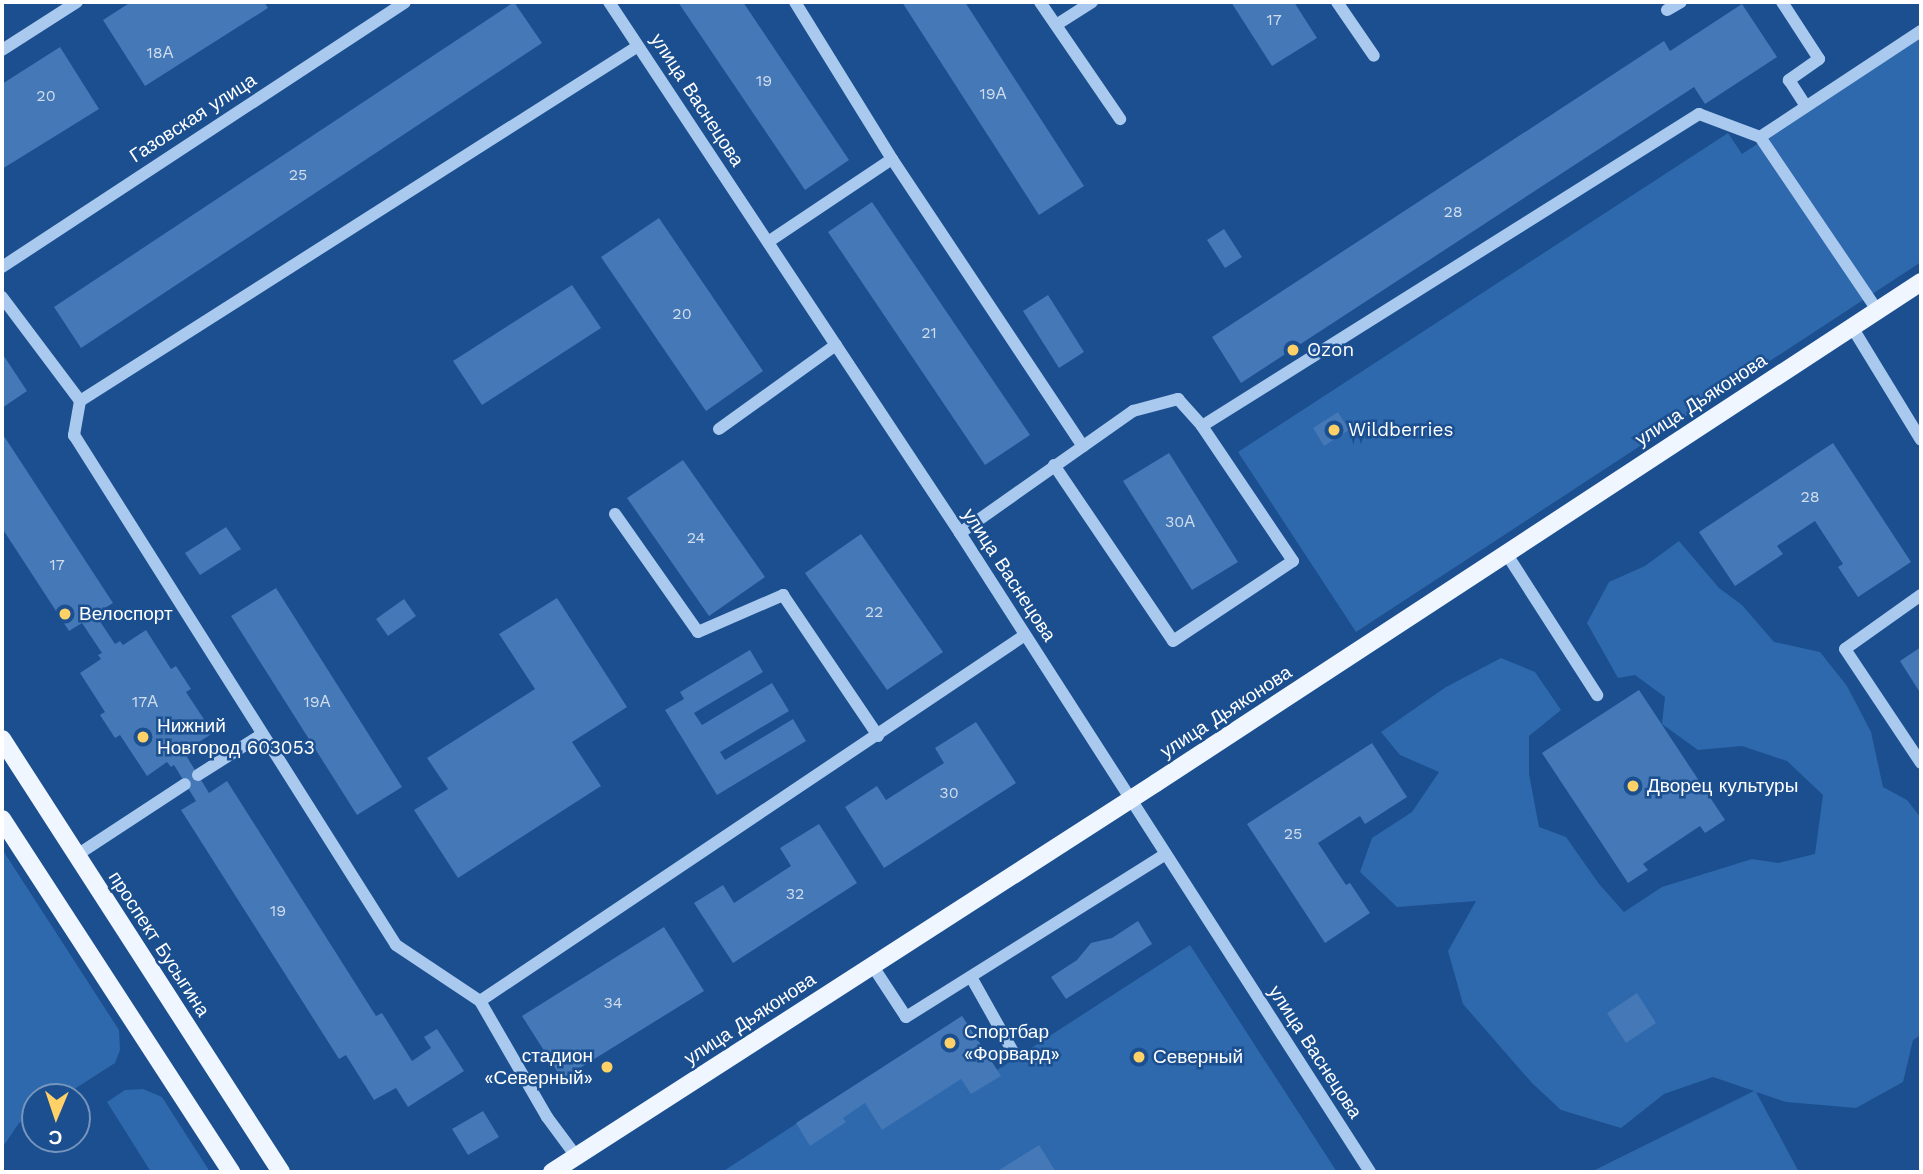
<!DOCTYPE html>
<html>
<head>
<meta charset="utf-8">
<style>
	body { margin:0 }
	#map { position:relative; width:1923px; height:1174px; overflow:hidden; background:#1b4f8f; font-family:"Work Sans",sans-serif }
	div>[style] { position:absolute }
	.green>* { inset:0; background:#2e69ad }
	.building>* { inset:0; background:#4478b7 }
	.minor>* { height:12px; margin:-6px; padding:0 6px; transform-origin:6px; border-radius:6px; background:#a9c9ee }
	.major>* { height:18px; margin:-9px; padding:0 9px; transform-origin:9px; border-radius:9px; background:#f0f6ff }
	.dots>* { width:19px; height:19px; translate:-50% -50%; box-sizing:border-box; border:4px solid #1b4f8f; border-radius:50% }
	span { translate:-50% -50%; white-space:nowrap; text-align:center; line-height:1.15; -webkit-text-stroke:5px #1b4f8f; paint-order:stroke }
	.number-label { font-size:16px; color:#d0dded }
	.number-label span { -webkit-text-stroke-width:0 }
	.street-label { font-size:19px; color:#fff }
	.poi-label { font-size:19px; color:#fff }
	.left { translate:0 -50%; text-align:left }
	.right { translate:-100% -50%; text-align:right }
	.frame { position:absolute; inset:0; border:4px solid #fff; pointer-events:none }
	.north { position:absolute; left:21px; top:1083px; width:70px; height:70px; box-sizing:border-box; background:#1b4f8f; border:2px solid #7695bc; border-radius:50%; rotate:182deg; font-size:19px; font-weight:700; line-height:28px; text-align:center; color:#fff }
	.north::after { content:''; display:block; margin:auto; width:24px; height:32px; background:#ffd166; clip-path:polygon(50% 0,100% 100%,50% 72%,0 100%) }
</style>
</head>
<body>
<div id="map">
	<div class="green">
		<div style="clip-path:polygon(1921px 38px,1921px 262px,1356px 632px,1238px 452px,1728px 133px,1742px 154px)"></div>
		<div style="clip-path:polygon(1679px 541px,1719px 588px,1742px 605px,1774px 642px,1820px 652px,1847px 686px,1871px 732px,1883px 787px,1907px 800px,1921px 818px,1921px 1035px,1913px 1040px,1903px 1082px,1856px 1108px,1786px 1102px,1756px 1092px,1799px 1172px,1591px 1172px,1754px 1091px,1713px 1077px,1664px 1094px,1621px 1128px,1561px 1110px,1532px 1083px,1463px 1004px,1448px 951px,1476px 901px,1397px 907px,1360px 872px,1372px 838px,1412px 812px,1439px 772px,1400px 755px,1381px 732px,1446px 687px,1501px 658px,1535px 672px,1561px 710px,1529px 736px,1529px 774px,1539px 827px,1566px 837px,1599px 884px,1624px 912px,1662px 887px,1752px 859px,1778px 863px,1815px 854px,1823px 795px,1787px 761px,1742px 746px,1698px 750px,1662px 724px,1665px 697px,1635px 675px,1618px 678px,1587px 623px,1609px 582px,1645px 566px)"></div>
		<div style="clip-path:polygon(2px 849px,119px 1030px,120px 1050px,115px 1063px,62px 1097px,35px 1097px,35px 1113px,19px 1123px,2px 1148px)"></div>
		<div style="clip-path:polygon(1190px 945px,1337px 1172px,722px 1172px,962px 1016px,997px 1070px)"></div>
		<div style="clip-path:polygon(143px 1089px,162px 1097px,210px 1172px,151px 1172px,107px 1102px,125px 1090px)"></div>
	</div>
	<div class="building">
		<div style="clip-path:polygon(131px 2px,264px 2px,268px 8px,145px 86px,103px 20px)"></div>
		<div style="clip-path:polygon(514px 2px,542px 43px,81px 348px,54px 307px)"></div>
		<div style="clip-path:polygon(678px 2px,743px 2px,849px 160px,805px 190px)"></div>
		<div style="clip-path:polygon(902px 2px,965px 2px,1084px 186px,1039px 215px)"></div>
		<div style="clip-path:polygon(1231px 2px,1294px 2px,1317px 38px,1272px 66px)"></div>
		<div style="clip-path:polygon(1742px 4px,1777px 57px,1705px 104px,1694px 87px,1241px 383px,1212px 337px,1664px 41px,1670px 51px)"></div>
		<div style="clip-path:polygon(60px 47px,99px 109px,2px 169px,2px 84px)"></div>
		<div style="clip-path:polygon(872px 202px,1030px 435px,985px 465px,828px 232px)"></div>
		<div style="clip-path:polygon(659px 218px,763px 371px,706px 411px,601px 257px)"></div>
		<div style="clip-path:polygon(1224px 229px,1242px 257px,1225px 268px,1207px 240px)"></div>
		<div style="clip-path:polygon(572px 285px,601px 328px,482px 405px,453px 361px)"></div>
		<div style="clip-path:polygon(1048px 295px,1084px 352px,1059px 368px,1023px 311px)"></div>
		<div style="clip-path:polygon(2px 353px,27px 391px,2px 408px)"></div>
		<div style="clip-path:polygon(1338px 412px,1349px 430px,1324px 446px,1313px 428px)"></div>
		<div style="clip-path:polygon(2px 433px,113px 603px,95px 614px,115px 644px,120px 641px,123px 645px,146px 630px,171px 669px,176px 666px,191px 689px,186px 692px,213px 733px,188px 749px,191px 754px,187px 757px,209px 793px,227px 781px,376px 1016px,382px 1013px,412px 1061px,431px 1048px,424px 1037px,437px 1029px,464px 1071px,408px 1107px,396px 1088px,374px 1100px,346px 1055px,339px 1059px,181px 810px,196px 801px,174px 765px,171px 767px,167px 762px,147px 776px,120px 735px,115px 738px,100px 715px,105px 712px,80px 673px,101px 659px,98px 655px,102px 653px,82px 623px,69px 631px,2px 528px)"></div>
		<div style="clip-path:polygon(1833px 443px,1911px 562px,1858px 597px,1838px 567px,1843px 564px,1815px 521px,1777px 546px,1783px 554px,1735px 586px,1699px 532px)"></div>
		<div style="clip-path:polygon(1169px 453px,1238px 562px,1192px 590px,1123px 481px)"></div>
		<div style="clip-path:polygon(683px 460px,765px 577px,709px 616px,627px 498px)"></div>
		<div style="clip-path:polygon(226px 527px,241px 549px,200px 575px,185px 553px)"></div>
		<div style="clip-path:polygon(861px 534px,943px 652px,887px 690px,805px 573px)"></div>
		<div style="clip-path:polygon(276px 588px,402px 787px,357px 815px,231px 616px)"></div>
		<div style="clip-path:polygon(557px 598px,627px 707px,572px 742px,601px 786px,458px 878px,414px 810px,448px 789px,427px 758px,535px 689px,499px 634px)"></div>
		<div style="clip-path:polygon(404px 599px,416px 616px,388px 636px,376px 619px)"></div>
		<div style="clip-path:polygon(1921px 647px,1921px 690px,1919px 691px,1900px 661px)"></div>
		<div style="clip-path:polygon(750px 650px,763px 672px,694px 713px,702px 725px,772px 683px,789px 711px,720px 752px,725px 760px,793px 719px,806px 741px,717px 795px,665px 710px,684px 699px,680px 692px)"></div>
		<div style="clip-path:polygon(1639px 690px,1725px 820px,1705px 833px,1700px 826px,1643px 864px,1648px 870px,1628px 883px,1542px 753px)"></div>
		<div style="clip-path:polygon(976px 722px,1016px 783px,884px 868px,845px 807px,877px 786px,886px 800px,944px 763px,935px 748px)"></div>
		<div style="clip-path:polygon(1372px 743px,1407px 797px,1365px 824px,1360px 816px,1318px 843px,1346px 885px,1350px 883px,1370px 913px,1325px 943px,1247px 824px)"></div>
		<div style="clip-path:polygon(819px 824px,857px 883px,733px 963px,694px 903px,723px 885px,734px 903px,791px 866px,780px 848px)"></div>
		<div style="clip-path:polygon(1138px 921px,1152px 944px,1066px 999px,1051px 977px,1077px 960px,1091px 943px,1112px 938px)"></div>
		<div style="clip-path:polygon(664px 927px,704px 991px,562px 1079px,522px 1016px)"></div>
		<div style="clip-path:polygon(1637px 993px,1656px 1023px,1626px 1043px,1607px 1013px)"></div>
		<div style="clip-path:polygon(962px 1016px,1001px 1076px,971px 1094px,961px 1079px,882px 1130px,865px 1103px,843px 1118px,846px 1122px,810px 1146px,796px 1123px)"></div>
		<div style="clip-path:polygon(483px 1111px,499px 1137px,468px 1155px,452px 1129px)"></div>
		<div style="clip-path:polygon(1039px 1145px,1056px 1172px,996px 1172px)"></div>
	</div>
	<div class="minor">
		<div style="left:609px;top:2px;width:637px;rotate:56.53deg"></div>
		<div style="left:960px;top:533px;width:759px;rotate:57.31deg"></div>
		<div style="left:795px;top:2px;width:185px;rotate:58.3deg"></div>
		<div style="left:892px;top:159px;width:345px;rotate:56.4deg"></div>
		<div style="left:1040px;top:2px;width:142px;rotate:55.6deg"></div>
		<div style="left:1337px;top:2px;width:65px;rotate:55.6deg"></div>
		<div style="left:1782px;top:2px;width:68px;rotate:57deg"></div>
		<div style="left:1819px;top:59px;width:37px;rotate:145deg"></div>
		<div style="left:1789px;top:80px;width:31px;rotate:57deg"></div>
		<div style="left:1667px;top:10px;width:16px;rotate:-30deg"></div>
		<div style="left:1056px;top:25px;width:43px;rotate:-32.6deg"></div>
		<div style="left:2px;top:50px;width:89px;rotate:-32.6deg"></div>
		<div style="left:1760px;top:137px;width:193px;rotate:-33.4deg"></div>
		<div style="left:768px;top:242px;width:149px;rotate:-33.8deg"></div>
		<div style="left:2px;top:267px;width:482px;rotate:-33.3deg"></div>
		<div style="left:2px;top:297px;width:130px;rotate:53.1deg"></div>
		<div style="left:80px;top:401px;width:35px;rotate:100deg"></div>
		<div style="left:74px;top:435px;width:603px;rotate:57.73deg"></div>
		<div style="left:396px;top:945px;width:101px;rotate:33.7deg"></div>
		<div style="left:480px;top:1001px;width:134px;rotate:60deg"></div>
		<div style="left:547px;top:1117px;width:49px;rotate:53.4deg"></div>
		<div style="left:1852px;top:327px;width:132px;rotate:58.6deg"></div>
		<div style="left:80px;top:401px;width:661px;rotate:-32.46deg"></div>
		<div style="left:719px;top:429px;width:144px;rotate:-35.7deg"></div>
		<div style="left:1054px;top:465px;width:212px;rotate:55.9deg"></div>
		<div style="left:1173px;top:641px;width:144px;rotate:-33.7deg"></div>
		<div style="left:1293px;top:561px;width:163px;rotate:-124deg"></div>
		<div style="left:615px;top:514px;width:144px;rotate:54.9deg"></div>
		<div style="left:698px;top:632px;width:93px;rotate:-23.5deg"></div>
		<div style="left:783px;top:595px;width:170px;rotate:56deg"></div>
		<div style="left:960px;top:533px;width:212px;rotate:-35.2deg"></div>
		<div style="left:1133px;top:411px;width:47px;rotate:-14.9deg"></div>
		<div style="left:1178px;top:399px;width:36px;rotate:48deg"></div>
		<div style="left:1202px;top:426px;width:587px;rotate:-32.12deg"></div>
		<div style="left:1699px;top:114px;width:65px;rotate:20.7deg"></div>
		<div style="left:1760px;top:137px;width:209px;rotate:55.9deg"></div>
		<div style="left:1506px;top:553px;width:169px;rotate:57.3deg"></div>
		<div style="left:1921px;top:595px;width:93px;rotate:144.6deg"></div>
		<div style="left:1845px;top:649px;width:137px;rotate:56.3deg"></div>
		<div style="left:198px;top:775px;width:75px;rotate:-32.4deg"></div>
		<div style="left:77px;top:855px;width:129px;rotate:-33.3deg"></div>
		<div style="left:872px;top:965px;width:62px;rotate:56.8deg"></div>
		<div style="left:906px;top:1017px;width:305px;rotate:-32.1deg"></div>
		<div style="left:971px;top:977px;width:84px;rotate:60.7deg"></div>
		<div style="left:480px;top:1001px;width:656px;rotate:-33.88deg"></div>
	</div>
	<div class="major">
		<div style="left:2px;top:739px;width:515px;rotate:57.2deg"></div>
		<div style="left:2px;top:819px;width:421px;rotate:57deg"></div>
		<div style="left:552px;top:1172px;width:718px;rotate:-32.78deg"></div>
		<div style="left:1156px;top:783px;width:914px;rotate:-33.22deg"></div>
	</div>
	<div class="dots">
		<div style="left:1293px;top:350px;background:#ffd166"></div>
		<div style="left:1334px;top:430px;background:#ffd166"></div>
		<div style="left:65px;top:614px;background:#ffd166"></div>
		<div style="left:143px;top:737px;background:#ffd166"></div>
		<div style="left:1633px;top:786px;background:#ffd166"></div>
		<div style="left:950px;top:1043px;background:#ffd166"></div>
		<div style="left:1139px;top:1057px;background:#ffd166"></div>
		<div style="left:607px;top:1067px;background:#ffd166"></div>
	</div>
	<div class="number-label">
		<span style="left:1274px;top:20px">17</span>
		<span style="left:160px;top:53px">18А</span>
		<span style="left:764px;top:81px">19</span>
		<span style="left:993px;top:94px">19А</span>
		<span style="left:46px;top:96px">20</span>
		<span style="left:298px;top:175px">25</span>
		<span style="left:1453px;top:212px">28</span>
		<span style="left:682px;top:314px">20</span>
		<span style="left:929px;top:333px">21</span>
		<span style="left:1810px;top:497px">28</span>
		<span style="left:1180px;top:522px">30А</span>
		<span style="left:696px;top:538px">24</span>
		<span style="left:57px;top:565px">17</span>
		<span style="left:874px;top:612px">22</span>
		<span style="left:145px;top:702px">17А</span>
		<span style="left:317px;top:702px">19А</span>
		<span style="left:949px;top:793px">30</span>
		<span style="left:1293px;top:834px">25</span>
		<span style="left:795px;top:894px">32</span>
		<span style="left:278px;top:911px">19</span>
		<span style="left:613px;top:1003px">34</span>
	</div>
	<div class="street-label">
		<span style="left:697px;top:100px;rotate:57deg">улица Васнецова</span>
		<span style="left:193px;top:118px;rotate:-33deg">Газовская улица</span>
		<span style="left:1701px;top:400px;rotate:-33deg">улица Дьяконова</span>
		<span style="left:1009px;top:575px;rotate:57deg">улица Васнецова</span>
		<span style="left:1226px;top:712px;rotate:-33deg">улица Дьяконова</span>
		<span style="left:159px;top:944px;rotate:57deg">проспект Бусыгина</span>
		<span style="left:750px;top:1019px;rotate:-33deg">улица Дьяконова</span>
		<span style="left:1315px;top:1052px;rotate:57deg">улица Васнецова</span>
	</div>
	<div class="poi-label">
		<span class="left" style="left:1307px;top:350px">Ozon</span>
		<span class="left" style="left:1348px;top:430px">Wildberries</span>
		<span class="left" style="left:79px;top:614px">Велоспорт</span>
		<span class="left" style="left:157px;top:737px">Нижний<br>Новгород 603053</span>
		<span class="left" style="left:1647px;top:786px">Дворец культуры</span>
		<span class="left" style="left:964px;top:1043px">Спортбар<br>«Форвард»</span>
		<span class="right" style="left:593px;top:1067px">стадион<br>«Северный»</span>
		<span class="left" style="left:1153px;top:1057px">Северный</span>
	</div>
	<div class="frame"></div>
	<div class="north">С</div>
</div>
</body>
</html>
